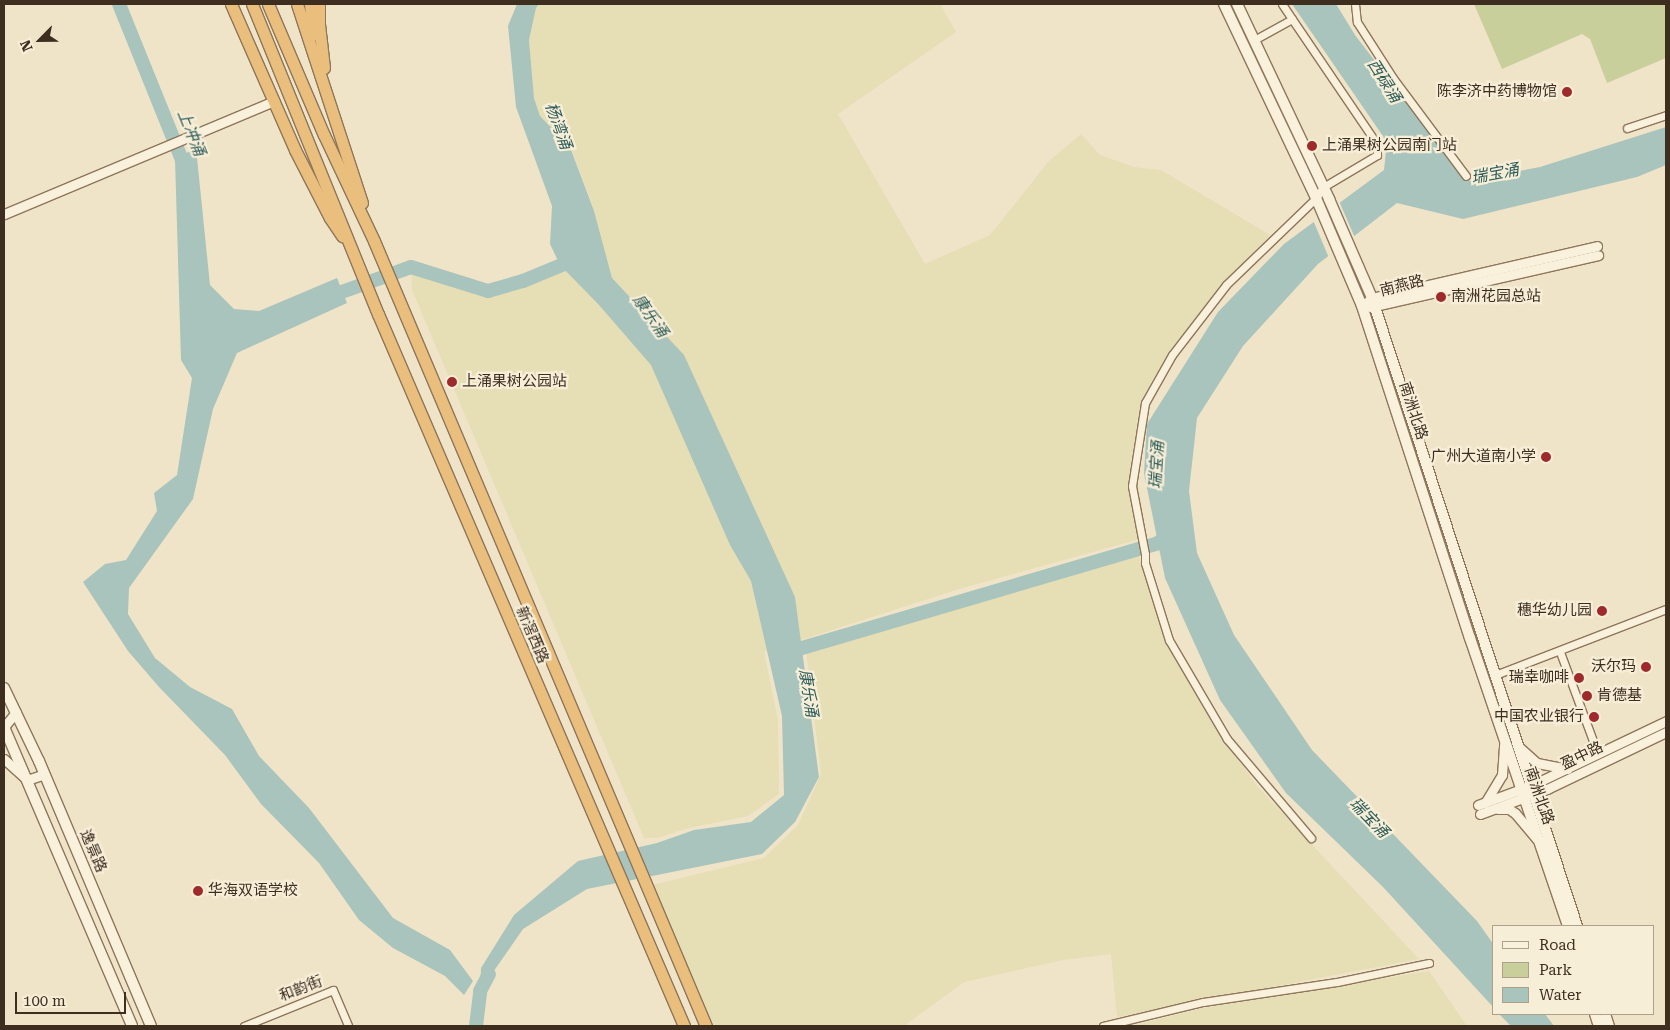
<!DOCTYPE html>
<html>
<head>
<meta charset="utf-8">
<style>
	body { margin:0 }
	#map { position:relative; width:1670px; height:1030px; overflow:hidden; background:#f0e4c8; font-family:"Roboto Serif","Noto Sans SC",serif }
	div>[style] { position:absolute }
	.farmland>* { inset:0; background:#e6deb5 }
	.green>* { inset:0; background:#c9cf9b }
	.water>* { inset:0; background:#a9c4bc }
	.pier>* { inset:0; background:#f0e4c8 }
	.river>* { height:14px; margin:-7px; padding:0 7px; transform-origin:7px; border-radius:7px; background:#a9c4bc }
	.roads { filter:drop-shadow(1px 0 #8d765c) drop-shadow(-1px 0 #8d765c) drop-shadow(0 1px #8d765c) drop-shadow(0 -1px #8d765c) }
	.minor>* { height:7px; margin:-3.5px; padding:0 3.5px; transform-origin:3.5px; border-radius:3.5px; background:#faf1dc }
	.tertiary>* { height:9px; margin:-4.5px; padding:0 4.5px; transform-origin:4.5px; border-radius:4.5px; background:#faf1dc }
	.secondary>* { height:10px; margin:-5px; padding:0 5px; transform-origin:5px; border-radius:5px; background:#faf1dc }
	.trunk>* { height:11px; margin:-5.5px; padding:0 5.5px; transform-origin:5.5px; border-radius:5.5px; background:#eabe7c }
	.dots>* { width:14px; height:14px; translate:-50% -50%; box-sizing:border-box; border:2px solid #f7eed8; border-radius:50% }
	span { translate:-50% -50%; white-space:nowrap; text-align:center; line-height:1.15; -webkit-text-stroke:4.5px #f7eed8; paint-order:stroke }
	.poi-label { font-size:15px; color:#3d2e20 }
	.right { translate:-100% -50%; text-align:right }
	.left { translate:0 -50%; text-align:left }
	.street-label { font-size:15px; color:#3d2e20 }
	.water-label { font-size:16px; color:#2f5d5a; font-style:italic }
	.frame { position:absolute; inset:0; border:5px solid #3d2e20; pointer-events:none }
	.legend { position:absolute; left:1492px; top:925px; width:162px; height:90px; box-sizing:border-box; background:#f7eed8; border:1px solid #ada18e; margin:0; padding:6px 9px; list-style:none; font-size:15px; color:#3d2e20 }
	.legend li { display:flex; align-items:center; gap:10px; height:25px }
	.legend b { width:25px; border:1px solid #ada18e }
	.north { position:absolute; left:15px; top:15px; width:50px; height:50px; -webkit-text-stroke:4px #f7eed8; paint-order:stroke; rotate:247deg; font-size:14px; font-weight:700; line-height:20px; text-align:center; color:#3d2e20 }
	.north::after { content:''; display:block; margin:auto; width:18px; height:22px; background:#3d2e20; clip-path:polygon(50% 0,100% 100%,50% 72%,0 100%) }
	.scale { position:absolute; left:15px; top:992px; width:111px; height:22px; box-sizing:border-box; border:2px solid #3d2e20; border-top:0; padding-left:6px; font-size:15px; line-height:18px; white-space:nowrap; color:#3d2e20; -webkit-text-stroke:4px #f7eed8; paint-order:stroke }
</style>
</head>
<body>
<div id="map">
	<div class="farmland">
		<div style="clip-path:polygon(539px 4px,940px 4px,956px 32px,838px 114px,925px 264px,990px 235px,1049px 161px,1081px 134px,1100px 155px,1134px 167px,1161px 170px,1270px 235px,1152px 380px,1143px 419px,1137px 478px,1147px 537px,959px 589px,764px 652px,778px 720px,779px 794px,748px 816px,689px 828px,657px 838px,644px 838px,412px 290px,411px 267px,488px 291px,603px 252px,594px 211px,571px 147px,540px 116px,534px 98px,529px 40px,536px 8px)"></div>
		<div style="clip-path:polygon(1139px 556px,1171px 651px,1220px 735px,1258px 787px,1419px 959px,1117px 1017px,1111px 954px,1063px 960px,964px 982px,904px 1026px,714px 1026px,652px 885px,764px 858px,798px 825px,821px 774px,806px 650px)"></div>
		<div style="clip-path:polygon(1429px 971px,1467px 1026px,1132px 1026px,1203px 1008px)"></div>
	</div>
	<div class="green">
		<div style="clip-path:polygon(1474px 4px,1665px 4px,1666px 58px,1607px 83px,1590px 39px,1582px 34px,1502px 69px)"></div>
	</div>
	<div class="water">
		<div style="clip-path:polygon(517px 4px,539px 4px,536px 8px,529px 40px,534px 98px,540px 116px,570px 147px,594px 211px,612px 278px,684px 355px,795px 597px,819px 777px,795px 822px,762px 854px,587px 889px,523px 929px,480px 991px,481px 968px,514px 915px,578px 861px,657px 843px,694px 830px,751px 822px,784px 795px,782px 716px,751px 581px,730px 545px,651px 365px,599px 305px,560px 265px,550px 244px,552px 206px,516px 107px,508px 26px)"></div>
		<div style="clip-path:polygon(1292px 4px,1336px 4px,1355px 35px,1467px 181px,1540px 167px,1666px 127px,1666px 165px,1637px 177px,1463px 219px,1397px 203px,1318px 264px,1243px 346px,1197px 418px,1189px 491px,1197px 553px,1234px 635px,1312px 750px,1477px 921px,1494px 945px,1494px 1008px,1383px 887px,1286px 793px,1220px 700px,1165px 578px,1144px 473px,1147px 424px,1218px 312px,1284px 244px,1384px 170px,1387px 142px)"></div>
		<div style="clip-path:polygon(196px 148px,210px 285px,234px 309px,259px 311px,337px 278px,347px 303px,237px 353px,213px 409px,193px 499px,129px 588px,128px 614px,155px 658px,190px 687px,232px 709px,259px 756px,309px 808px,393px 918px,450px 950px,473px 981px,464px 995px,445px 976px,393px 948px,359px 920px,319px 863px,261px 804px,225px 755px,159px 687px,128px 651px,83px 582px,105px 564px,126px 560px,157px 511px,154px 493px,177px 475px,192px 378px,181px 360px,175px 159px)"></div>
		<div style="clip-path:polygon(1499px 1014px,1545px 1014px,1554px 1026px,1511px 1026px)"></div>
	</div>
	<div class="pier">
		<div style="clip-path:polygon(1339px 201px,1355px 238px,1329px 258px,1313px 220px)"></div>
	</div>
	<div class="river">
		<div style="left:119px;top:4px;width:181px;rotate:68deg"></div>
		<div style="left:325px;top:298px;width:91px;rotate:-19.8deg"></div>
		<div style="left:411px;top:267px;width:81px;rotate:17.3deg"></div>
		<div style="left:488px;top:291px;width:36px;rotate:-16deg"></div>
		<div style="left:523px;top:281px;width:57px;rotate:-22.5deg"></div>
		<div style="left:785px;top:653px;width:389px;rotate:-16.4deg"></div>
		<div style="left:1158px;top:543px;width:19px;rotate:-39deg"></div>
		<div style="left:476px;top:1026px;width:35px;rotate:-83deg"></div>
		<div style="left:480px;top:991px;width:19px;rotate:-62deg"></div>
	</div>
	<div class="roads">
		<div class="minor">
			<div style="left:1282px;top:4px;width:18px;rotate:56deg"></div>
			<div style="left:1355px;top:4px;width:18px;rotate:84deg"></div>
			<div style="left:1357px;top:22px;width:67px;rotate:57.3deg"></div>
			<div style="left:1393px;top:78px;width:122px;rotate:53.3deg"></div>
			<div style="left:1254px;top:40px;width:43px;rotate:-28.9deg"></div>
			<div style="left:1292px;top:19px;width:151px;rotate:55.8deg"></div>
			<div style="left:1377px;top:144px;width:11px;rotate:90deg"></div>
			<div style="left:1377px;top:155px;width:63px;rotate:149.3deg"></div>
			<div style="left:1323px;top:187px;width:13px;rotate:122deg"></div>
			<div style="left:1316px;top:198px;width:125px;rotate:136deg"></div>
			<div style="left:1226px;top:285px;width:88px;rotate:127.6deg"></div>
			<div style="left:1172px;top:355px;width:55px;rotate:119.4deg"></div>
			<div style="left:1145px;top:403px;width:84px;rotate:98.9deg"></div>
			<div style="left:1132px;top:486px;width:69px;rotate:79.2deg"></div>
			<div style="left:1145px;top:554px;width:9px;rotate:90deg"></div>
			<div style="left:1145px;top:563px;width:81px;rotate:72.7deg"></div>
			<div style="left:1169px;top:640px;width:115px;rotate:59.6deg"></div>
			<div style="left:1227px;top:739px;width:130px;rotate:49.7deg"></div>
			<div style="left:1627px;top:128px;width:41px;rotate:-18.4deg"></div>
			<div style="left:1560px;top:652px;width:109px;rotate:69.6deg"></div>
			<div style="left:1495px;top:675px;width:183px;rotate:-21.1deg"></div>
			<div style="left:244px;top:1026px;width:96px;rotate:-22deg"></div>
			<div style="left:333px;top:990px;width:39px;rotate:67deg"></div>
			<div style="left:1103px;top:1026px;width:103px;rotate:-13.5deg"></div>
			<div style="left:1203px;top:1002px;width:135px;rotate:-8.5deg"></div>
			<div style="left:1337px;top:982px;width:94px;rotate:-11.7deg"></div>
		</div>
		<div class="tertiary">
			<div style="left:4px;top:214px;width:293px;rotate:-22.7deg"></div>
			<div style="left:1362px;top:306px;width:13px;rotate:-39deg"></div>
			<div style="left:1372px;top:298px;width:231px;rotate:-13deg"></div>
			<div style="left:1370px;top:307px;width:234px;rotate:-12.8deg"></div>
			<div style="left:4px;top:727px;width:19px;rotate:-51deg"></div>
			<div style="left:1519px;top:747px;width:24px;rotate:42deg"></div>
			<div style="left:1537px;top:763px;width:31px;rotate:11deg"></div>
			<div style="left:4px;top:759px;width:31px;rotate:42deg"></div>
			<div style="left:27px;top:780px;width:18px;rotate:-19deg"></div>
			<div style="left:1485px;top:803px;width:33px;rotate:-59deg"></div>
			<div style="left:1502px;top:775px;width:31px;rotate:-86deg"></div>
			<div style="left:1478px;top:805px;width:55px;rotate:-20.1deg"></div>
			<div style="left:1530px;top:786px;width:151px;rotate:-25.5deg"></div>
			<div style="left:1498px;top:809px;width:11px"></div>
			<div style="left:1509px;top:809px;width:7px;rotate:34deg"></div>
			<div style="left:1515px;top:813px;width:34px;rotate:50deg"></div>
			<div style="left:1480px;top:814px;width:72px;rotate:-20.5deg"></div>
			<div style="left:1547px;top:789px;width:132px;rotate:-25.6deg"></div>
		</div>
		<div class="secondary">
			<div style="left:1224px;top:4px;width:215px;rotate:64.6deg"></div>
			<div style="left:1316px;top:198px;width:117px;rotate:66.9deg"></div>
			<div style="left:1362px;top:306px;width:349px;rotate:72deg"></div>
			<div style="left:1470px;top:638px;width:304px;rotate:71.2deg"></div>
			<div style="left:1237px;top:4px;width:216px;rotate:64.7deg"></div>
			<div style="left:1329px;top:199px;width:108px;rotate:66.5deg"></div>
			<div style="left:1372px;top:298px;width:661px;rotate:71.92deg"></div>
			<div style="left:4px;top:688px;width:81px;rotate:64.4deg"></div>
			<div style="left:39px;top:761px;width:288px;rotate:67.1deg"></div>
			<div style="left:4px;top:727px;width:325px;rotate:66.8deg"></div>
			<div style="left:1595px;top:1014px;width:13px;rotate:72deg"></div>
			<div style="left:1605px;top:1014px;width:13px;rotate:72deg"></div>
		</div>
		<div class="trunk">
			<div style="left:231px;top:4px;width:159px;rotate:66.3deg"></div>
			<div style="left:295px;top:150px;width:76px;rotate:62.8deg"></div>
			<div style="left:330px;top:218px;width:22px;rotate:56deg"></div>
			<div style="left:252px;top:4px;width:335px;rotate:67.9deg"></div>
			<div style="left:378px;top:314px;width:775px;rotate:66.74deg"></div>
			<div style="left:268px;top:4px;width:142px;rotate:66.9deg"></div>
			<div style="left:324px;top:135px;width:117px;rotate:64.7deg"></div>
			<div style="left:374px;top:241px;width:852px;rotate:67.08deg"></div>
			<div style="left:297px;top:4px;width:209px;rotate:71.9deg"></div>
			<div style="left:310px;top:4px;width:31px;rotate:84deg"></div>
			<div style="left:319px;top:4px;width:20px;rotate:90deg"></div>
			<div style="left:319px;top:24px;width:44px;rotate:83.5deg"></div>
		</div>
	</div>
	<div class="dots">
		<div style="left:1567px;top:92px;background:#9e2a2b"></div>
		<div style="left:1312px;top:146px;background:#9e2a2b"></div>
		<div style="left:1441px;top:297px;background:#9e2a2b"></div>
		<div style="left:452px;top:382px;background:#9e2a2b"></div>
		<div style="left:1546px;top:457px;background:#9e2a2b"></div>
		<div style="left:1602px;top:611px;background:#9e2a2b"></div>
		<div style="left:1646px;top:667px;background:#9e2a2b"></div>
		<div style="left:1579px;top:678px;background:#9e2a2b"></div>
		<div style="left:1587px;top:696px;background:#9e2a2b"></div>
		<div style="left:1594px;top:717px;background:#9e2a2b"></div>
		<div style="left:198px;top:891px;background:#9e2a2b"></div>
	</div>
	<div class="poi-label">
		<span class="right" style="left:1557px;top:92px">陈李济中药博物馆</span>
		<span class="left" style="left:1322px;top:146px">上涌果树公园南门站</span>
		<span class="left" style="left:1451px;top:297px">南洲花园总站</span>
		<span class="left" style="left:462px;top:382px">上涌果树公园站</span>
		<span class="right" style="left:1536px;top:457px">广州大道南小学</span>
		<span class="right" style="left:1592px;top:611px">穗华幼儿园</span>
		<span class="right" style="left:1636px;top:667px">沃尔玛</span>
		<span class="right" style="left:1569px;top:678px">瑞幸咖啡</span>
		<span class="left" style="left:1597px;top:696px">肯德基</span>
		<span class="right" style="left:1584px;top:717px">中国农业银行</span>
		<span class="left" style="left:208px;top:891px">华海双语学校</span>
	</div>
	<div class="street-label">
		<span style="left:1402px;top:286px;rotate:-14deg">南燕路</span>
		<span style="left:1413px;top:411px;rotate:72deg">南洲北路</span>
		<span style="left:532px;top:635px;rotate:67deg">新滘西路</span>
		<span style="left:1582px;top:756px;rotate:-26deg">盈中路</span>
		<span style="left:1539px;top:796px;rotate:71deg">南洲北路</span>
		<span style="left:93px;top:851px;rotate:67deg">逸景路</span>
		<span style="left:301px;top:989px;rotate:-21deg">和韵街</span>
	</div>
	<div class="water-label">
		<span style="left:1384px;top:81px;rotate:58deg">西碌涌</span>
		<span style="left:558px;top:126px;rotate:70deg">杨湾涌</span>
		<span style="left:191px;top:133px;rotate:68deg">上冲涌</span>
		<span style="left:1495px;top:174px;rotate:-10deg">瑞宝涌</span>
		<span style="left:650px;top:316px;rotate:55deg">康乐涌</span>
		<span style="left:1157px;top:465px;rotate:-86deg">瑞宝涌</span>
		<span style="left:808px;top:693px;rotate:81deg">康乐涌</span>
		<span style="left:1369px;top:818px;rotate:46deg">瑞宝涌</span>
	</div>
	<div class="frame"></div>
	<ul class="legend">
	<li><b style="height:6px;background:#faf1dc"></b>Road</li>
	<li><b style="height:14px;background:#c9cf9b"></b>Park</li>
	<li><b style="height:14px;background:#a9c4bc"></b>Water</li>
	</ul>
	<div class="north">N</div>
	<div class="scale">100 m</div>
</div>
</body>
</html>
